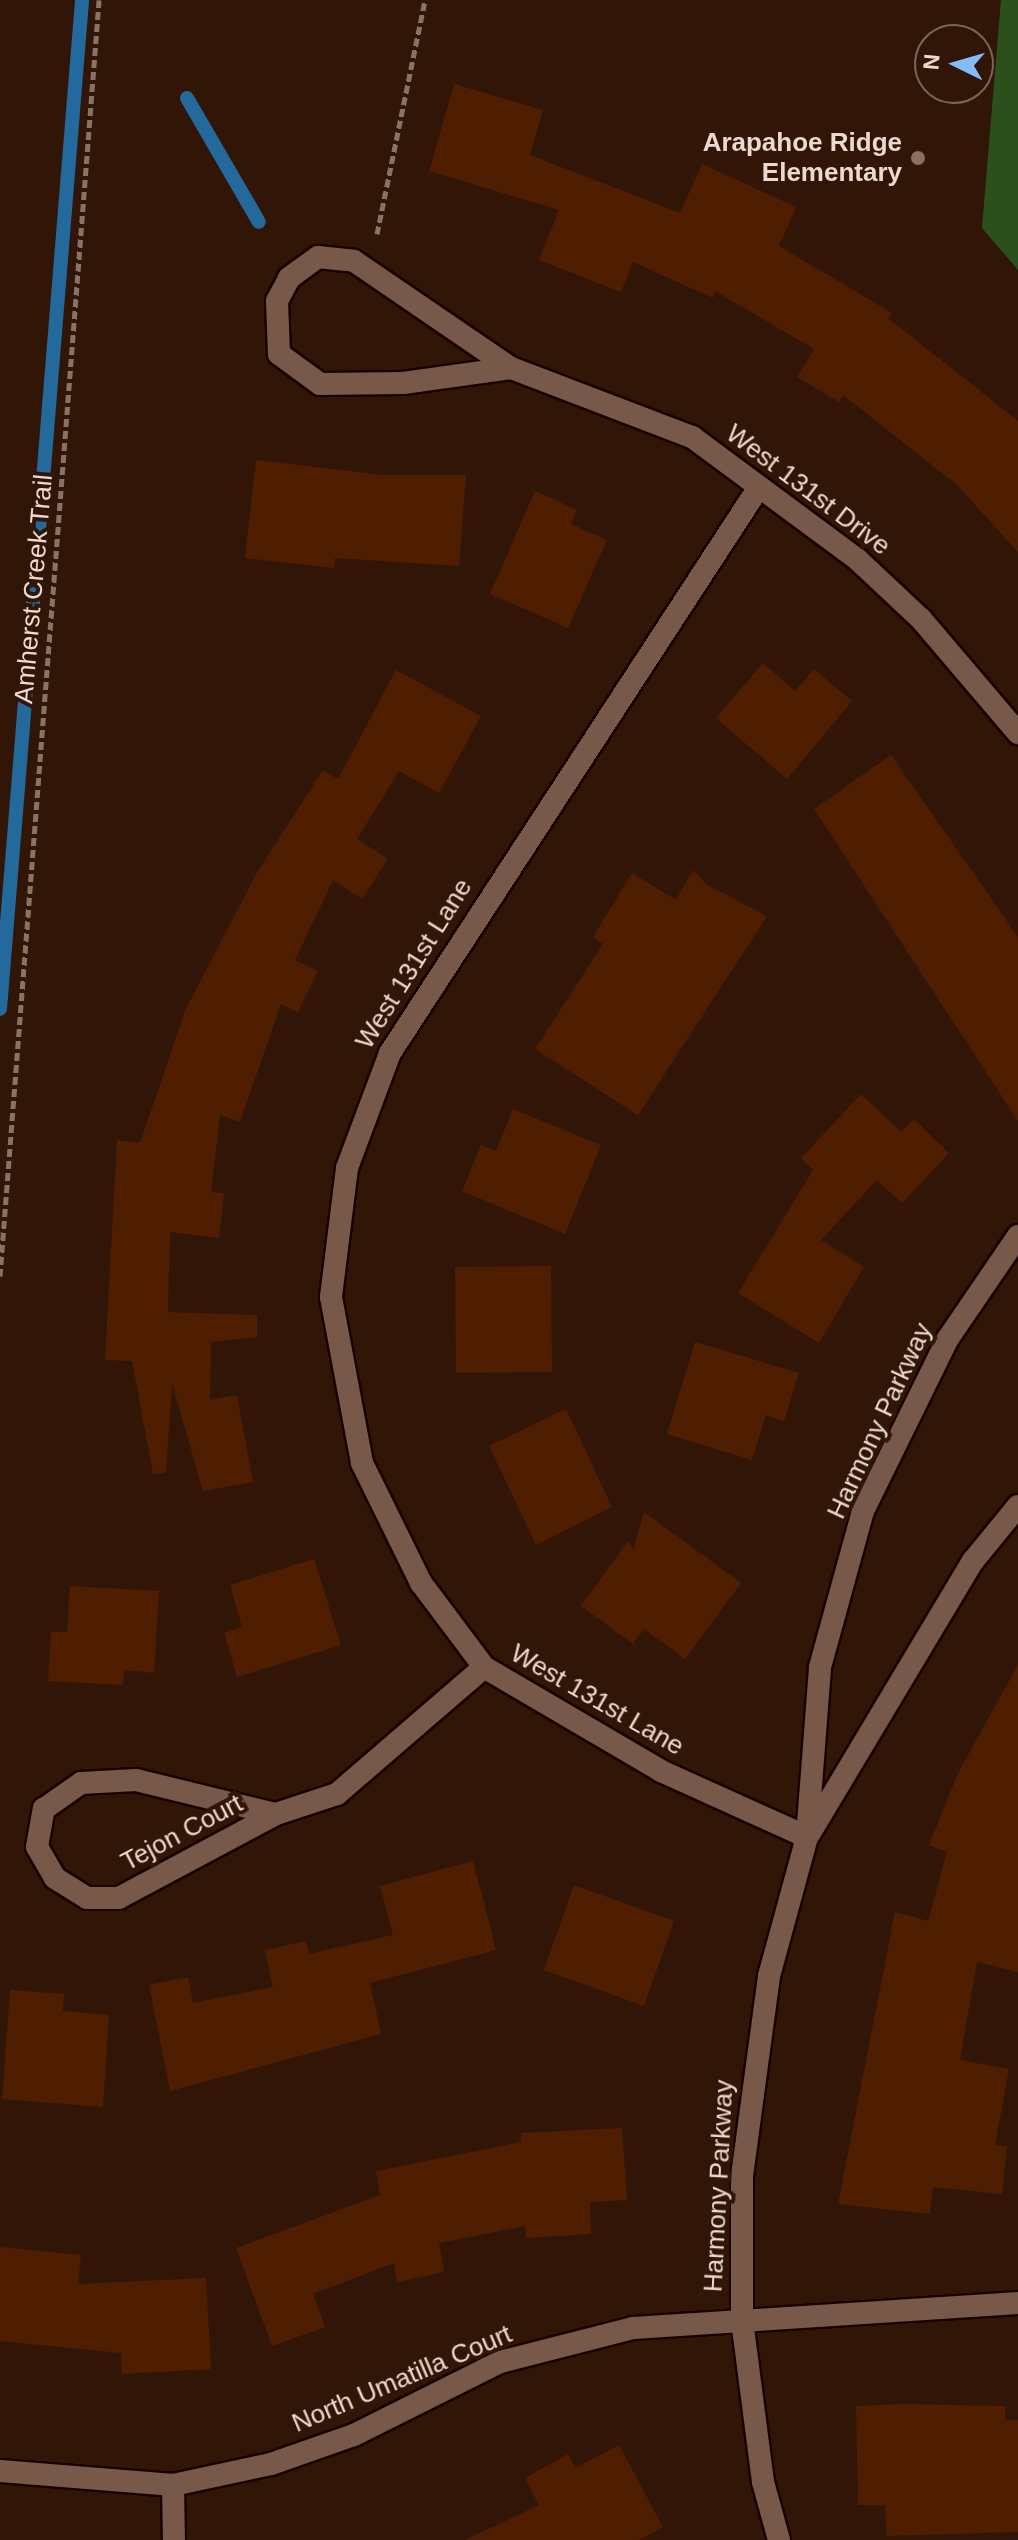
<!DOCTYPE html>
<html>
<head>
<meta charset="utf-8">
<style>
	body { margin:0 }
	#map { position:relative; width:1018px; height:2540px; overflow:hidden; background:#311608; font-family:Helvetica,sans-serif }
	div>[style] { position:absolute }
	.green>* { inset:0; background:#2b501c }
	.stream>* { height:14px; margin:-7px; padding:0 7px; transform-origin:7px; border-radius:7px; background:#24699b }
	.building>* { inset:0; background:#4f1e00 }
	.path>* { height:5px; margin-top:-2.5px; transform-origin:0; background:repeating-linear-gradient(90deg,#897266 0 8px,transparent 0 12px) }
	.roads { filter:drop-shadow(2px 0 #170200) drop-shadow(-2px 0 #170200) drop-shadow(0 2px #170200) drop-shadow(0 -2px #170200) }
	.minor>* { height:22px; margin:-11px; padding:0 11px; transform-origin:11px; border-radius:11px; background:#785848 }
	.dots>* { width:22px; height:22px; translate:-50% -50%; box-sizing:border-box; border:4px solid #311608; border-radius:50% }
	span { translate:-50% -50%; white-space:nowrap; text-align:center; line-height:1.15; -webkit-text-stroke:8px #311608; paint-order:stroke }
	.poi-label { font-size:26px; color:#ecd9d0; font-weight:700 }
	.right { translate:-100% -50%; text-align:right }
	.street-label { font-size:26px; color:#ecd9d0 }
	.north { position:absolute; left:914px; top:24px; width:80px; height:80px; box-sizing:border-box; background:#311608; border:2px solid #7c6458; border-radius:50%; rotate:275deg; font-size:22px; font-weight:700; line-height:32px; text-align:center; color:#ecd9d0 }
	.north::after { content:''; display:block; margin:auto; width:28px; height:36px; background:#83bcfb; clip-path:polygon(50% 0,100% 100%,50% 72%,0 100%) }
</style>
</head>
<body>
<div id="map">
	<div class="green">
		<div style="clip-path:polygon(1001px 0,1018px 0,1018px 270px,982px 228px)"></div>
	</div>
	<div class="stream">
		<div style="left:187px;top:98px;width:143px;rotate:59.9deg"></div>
		<div style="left:0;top:1009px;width:1012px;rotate:-85.35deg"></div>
	</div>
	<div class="building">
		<div style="clip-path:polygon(454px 84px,543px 110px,530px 155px,680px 213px,702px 164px,796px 207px,779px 246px,892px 313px,888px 318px,1018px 421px,1018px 552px,956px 484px,843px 395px,839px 402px,797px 377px,814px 349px,715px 291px,713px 298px,633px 262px,621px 292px,539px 260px,559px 210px,429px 171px)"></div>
		<div style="clip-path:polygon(256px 460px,382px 475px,466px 475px,459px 566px,335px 558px,334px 568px,245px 558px)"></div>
		<div style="clip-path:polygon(535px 491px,577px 510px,571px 524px,607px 540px,568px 628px,490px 594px)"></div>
		<div style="clip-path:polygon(763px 663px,795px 691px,814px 669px,852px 701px,787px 779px,716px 718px)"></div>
		<div style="clip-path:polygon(396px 670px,481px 716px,439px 793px,399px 771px,357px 839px,388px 859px,362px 899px,333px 880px,295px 960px,318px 971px,298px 1012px,281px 1004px,240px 1122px,220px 1115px,211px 1192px,224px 1193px,219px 1238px,170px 1232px,168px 1312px,257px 1315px,257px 1337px,211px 1342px,210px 1400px,237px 1395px,253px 1482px,203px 1491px,172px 1383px,166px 1473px,153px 1474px,132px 1361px,105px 1360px,117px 1140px,140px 1143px,185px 1011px,256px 874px,323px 770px,338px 779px)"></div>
		<div style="clip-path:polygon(891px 755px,1018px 937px,1018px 1121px,814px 809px)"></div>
		<div style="clip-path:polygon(693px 870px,707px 885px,767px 916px,638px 1115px,535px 1049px,603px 944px,593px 937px,632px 873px,676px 900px)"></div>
		<div style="clip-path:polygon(861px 1094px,901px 1132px,914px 1119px,949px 1153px,902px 1203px,877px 1180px,821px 1240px,864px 1267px,819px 1343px,738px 1293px,813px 1170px,801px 1158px)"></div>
		<div style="clip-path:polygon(513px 1109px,601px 1145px,565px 1234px,462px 1191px,481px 1145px,496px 1151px)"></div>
		<div style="clip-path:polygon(551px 1266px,552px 1372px,456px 1373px,455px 1267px)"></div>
		<div style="clip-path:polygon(695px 1342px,799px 1373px,784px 1421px,766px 1415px,752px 1460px,667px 1434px)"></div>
		<div style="clip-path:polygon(566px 1409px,612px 1507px,536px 1545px,489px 1446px)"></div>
		<div style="clip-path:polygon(644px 1512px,741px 1583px,685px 1659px,644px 1629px,633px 1644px,581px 1606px,628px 1541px,633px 1550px)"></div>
		<div style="clip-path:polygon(314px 1559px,341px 1645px,237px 1677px,224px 1633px,242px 1627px,230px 1585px)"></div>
		<div style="clip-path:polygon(70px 1586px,159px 1591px,154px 1673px,124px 1670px,123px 1685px,48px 1681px,51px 1632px,67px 1632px)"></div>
		<div style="clip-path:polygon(1018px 1665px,1018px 1972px,977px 1962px,960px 2060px,1009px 2069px,995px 2145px,1007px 2146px,1002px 2194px,933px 2187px,930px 2214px,838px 2204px,895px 1912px,928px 1921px,947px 1852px,929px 1845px,958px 1773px)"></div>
		<div style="clip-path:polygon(473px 1861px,496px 1950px,370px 1983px,381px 2034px,170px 2091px,149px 1985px,188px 1977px,193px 2003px,273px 1987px,265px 1950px,306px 1941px,309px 1954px,393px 1935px,380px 1886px)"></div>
		<div style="clip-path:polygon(574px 1885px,674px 1921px,644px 2006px,544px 1970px)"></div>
		<div style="clip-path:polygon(10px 1990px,64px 1994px,63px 2011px,109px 2015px,103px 2107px,2px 2099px)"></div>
		<div style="clip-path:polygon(622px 2128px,627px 2200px,590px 2202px,591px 2234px,526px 2238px,525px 2226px,439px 2243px,444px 2272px,397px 2282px,394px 2263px,313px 2294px,325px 2327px,272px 2346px,236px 2248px,380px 2195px,376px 2171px,521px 2142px,521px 2133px)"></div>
		<div style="clip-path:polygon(0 2247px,81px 2255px,78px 2284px,206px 2278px,211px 2369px,122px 2374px,121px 2353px,0 2341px)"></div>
		<div style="clip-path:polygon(907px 2404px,1005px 2406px,1005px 2420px,1018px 2420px,1018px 2532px,887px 2536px,885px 2505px,858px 2505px,856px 2406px)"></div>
		<div style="clip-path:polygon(619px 2445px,663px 2527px,639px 2540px,465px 2540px,539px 2505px,525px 2478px,568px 2454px,575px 2468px)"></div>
	</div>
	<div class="path">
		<div style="left:377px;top:234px;width:239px;rotate:-78.4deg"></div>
		<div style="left:0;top:1276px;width:1280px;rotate:-85.56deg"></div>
	</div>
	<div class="roads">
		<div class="minor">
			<div style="left:511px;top:368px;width:109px;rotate:172.1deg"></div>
			<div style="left:403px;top:383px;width:83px;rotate:179.3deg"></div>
			<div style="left:320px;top:384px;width:51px;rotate:-143.8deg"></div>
			<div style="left:279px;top:354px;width:53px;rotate:-92.2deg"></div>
			<div style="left:277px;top:301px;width:26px;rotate:-62deg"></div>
			<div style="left:289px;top:278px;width:36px;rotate:-36deg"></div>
			<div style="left:318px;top:257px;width:36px;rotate:6deg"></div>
			<div style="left:354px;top:261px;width:190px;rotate:34.3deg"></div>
			<div style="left:511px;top:368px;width:194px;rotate:20.9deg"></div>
			<div style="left:692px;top:437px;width:205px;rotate:36.5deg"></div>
			<div style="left:857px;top:559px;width:88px;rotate:43.2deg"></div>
			<div style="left:921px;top:619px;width:150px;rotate:49.6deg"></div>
			<div style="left:759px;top:487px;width:676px;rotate:123.1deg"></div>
			<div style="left:390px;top:1053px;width:123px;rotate:110.5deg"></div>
			<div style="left:347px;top:1168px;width:130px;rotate:97.1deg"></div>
			<div style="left:331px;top:1297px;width:169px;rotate:79.4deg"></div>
			<div style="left:362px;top:1463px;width:134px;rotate:63.8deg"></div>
			<div style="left:421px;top:1583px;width:105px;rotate:53.1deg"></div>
			<div style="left:484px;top:1667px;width:205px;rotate:30.4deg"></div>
			<div style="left:661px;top:1771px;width:160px;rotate:24.3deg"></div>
			<div style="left:276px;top:1814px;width:178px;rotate:151.9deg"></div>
			<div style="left:119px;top:1898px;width:32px;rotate:180deg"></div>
			<div style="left:87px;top:1898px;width:38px;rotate:-148deg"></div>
			<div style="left:55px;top:1878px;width:36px;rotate:-120deg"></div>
			<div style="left:37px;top:1847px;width:39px;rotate:-80deg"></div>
			<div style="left:44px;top:1809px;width:45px;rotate:-35.1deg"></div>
			<div style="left:81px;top:1783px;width:55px;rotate:-3.1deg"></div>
			<div style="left:136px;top:1780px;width:144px;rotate:13.7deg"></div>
			<div style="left:276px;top:1814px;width:64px;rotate:-18.2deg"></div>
			<div style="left:337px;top:1794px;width:194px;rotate:-40.8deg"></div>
			<div style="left:810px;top:1833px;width:317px;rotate:-59.1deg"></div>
			<div style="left:973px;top:1561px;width:71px;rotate:-50.7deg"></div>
			<div style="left:0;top:2471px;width:174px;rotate:4.6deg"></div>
			<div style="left:173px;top:2485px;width:100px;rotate:-12.1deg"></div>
			<div style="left:271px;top:2464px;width:88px;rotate:-19.3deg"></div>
			<div style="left:354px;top:2435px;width:163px;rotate:-26.6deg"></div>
			<div style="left:500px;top:2362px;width:137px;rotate:-14.3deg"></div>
			<div style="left:633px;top:2328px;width:386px;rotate:-3.7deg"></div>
			<div style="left:173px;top:2485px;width:55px;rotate:89deg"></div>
			<div style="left:779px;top:2540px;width:60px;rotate:-105.4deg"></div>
			<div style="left:763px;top:2482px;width:163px;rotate:-97.4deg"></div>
			<div style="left:742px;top:2320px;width:144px;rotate:-90deg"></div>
			<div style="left:742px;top:2176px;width:202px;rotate:-82.3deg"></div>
			<div style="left:769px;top:1976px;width:144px;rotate:-74.7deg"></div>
			<div style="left:807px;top:1837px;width:170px;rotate:-85.6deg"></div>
			<div style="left:820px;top:1667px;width:162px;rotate:-74.6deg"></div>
			<div style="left:863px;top:1511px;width:191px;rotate:-63.8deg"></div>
			<div style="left:947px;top:1340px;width:126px;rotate:-55.7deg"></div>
		</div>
	</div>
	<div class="dots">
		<div style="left:918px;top:158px;background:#8d6e63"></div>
	</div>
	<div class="poi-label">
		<span class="right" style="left:902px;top:158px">Arapahoe Ridge<br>Elementary</span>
	</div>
	<div class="street-label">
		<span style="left:808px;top:490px;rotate:37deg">West 131st Drive</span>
		<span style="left:34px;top:589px;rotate:-85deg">Amherst Creek Trail</span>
		<span style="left:414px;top:964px;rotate:-58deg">West 131st Lane</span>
		<span style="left:880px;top:1421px;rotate:-65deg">Harmony Parkway</span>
		<span style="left:597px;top:1700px;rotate:30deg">West 131st Lane</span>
		<span style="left:182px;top:1833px;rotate:-28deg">Tejon Court</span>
		<span style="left:719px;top:2186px;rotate:-87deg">Harmony Parkway</span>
		<span style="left:402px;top:2379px;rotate:-23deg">North Umatilla Court</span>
	</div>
	<div class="north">N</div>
</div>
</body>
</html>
